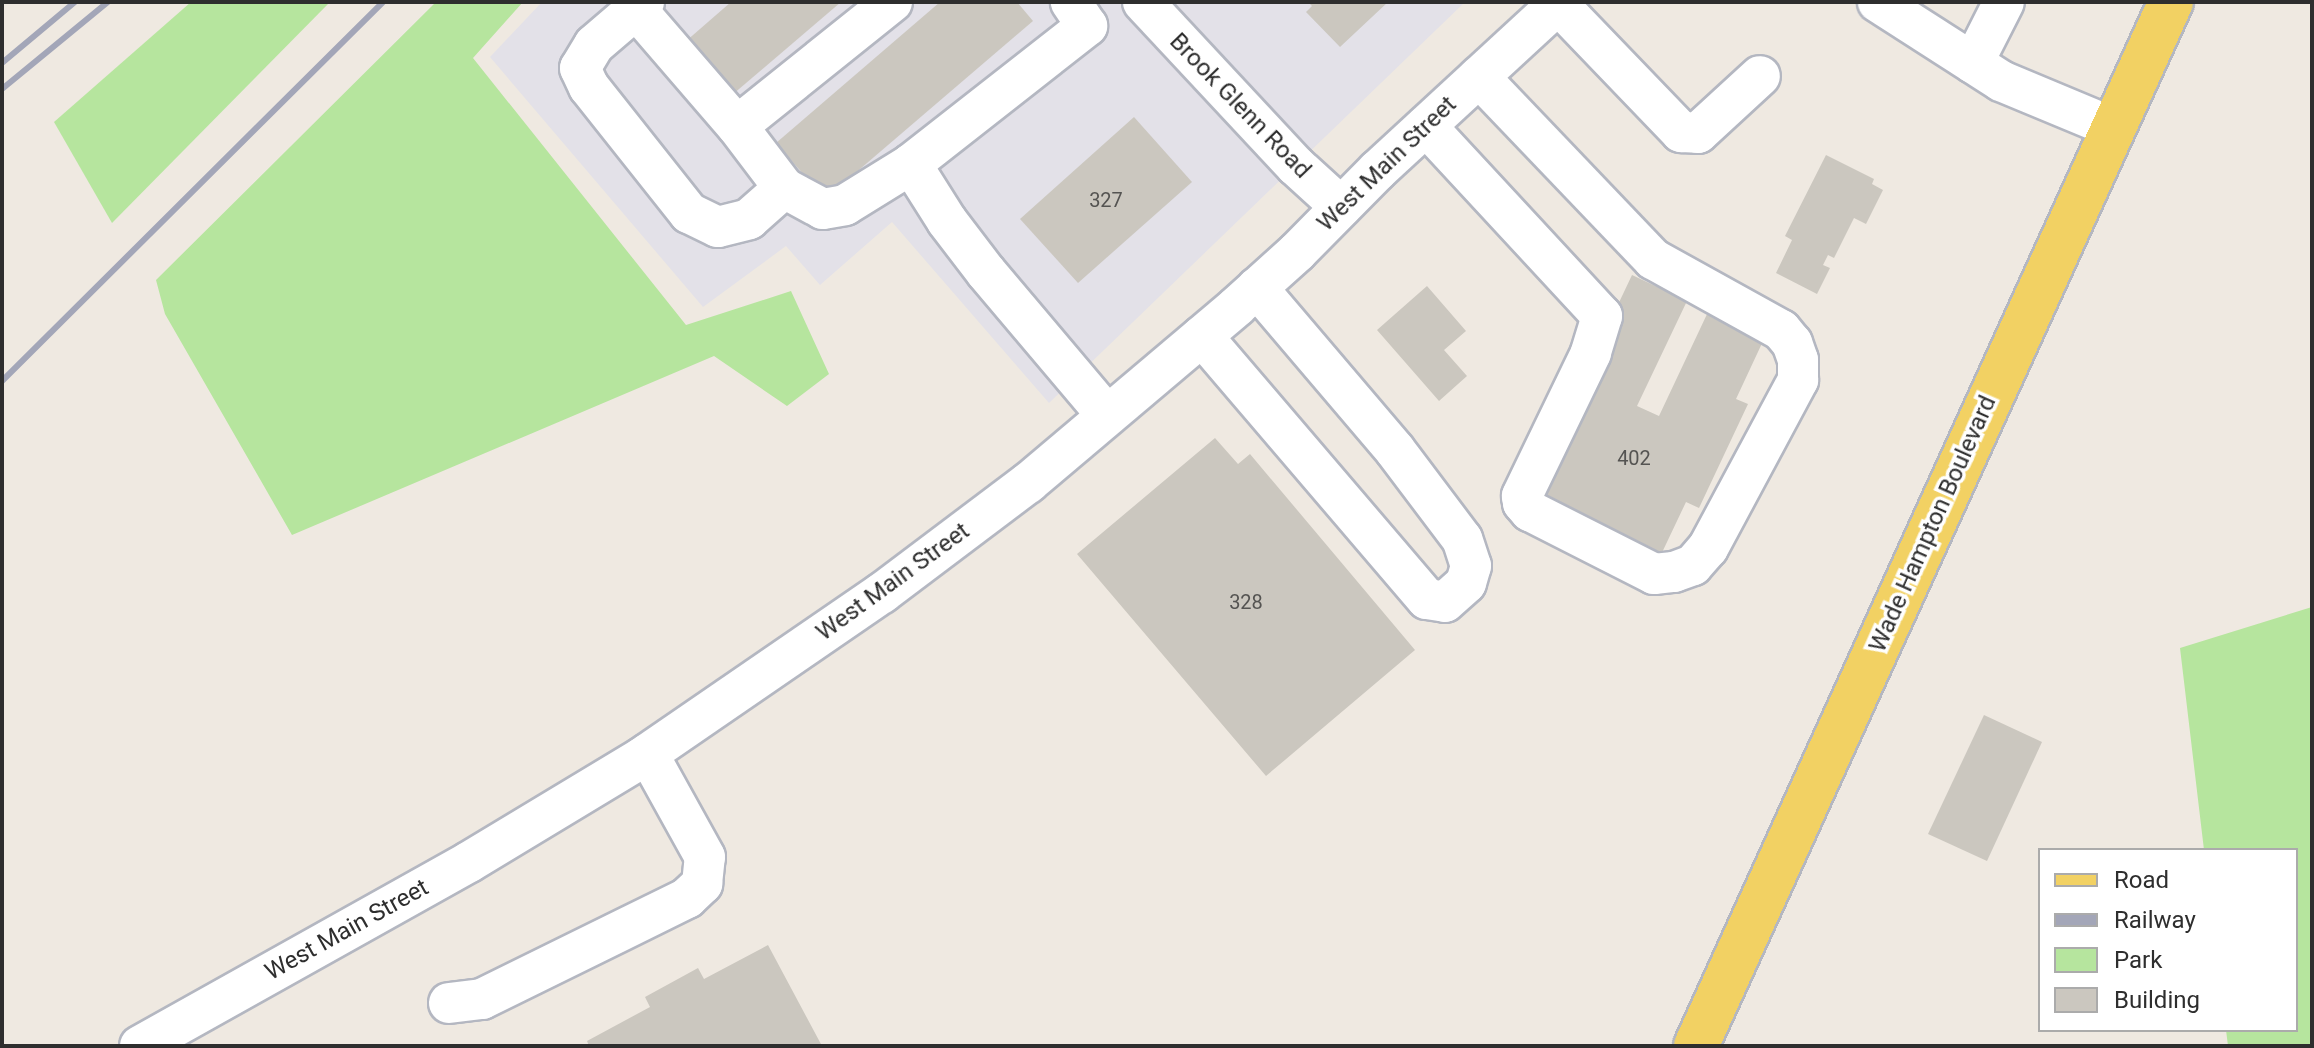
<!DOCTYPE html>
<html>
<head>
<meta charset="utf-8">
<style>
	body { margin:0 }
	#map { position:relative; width:2314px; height:1048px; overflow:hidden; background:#efe9e1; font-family:Roboto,sans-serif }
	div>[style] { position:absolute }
	.industrial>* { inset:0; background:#e3e1e8 }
	.green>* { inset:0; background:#b6e59e }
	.building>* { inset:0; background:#cbc7bf }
	.roads { filter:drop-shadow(2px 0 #b4b7c1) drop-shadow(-2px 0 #b4b7c1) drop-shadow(0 2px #b4b7c1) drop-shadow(0 -2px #b4b7c1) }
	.minor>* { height:40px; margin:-20px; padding:0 20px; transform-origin:20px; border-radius:20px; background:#fff }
	.major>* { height:44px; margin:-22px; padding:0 22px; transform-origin:22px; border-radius:22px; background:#f2d163 }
	.rail>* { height:6px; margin:-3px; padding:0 3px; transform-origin:3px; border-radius:3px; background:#a3a6b8 }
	span { translate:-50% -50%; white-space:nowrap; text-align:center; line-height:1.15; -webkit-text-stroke:7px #fff; paint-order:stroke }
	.number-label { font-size:20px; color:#555452 }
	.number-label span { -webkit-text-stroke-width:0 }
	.street-label { font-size:24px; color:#2e2e2e }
	.frame { position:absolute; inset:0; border:4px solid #2e2e2e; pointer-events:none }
	.legend { position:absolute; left:2038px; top:848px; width:260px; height:184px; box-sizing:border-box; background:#fff; border:2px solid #ababab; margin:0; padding:10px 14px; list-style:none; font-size:24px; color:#2e2e2e }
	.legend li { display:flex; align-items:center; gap:16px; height:40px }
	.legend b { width:40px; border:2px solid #ababab }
</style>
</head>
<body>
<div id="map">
	<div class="industrial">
		<div style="clip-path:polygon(542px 2px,1465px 2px,1049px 403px,892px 222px,820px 285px,786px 246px,703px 307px,490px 57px)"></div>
	</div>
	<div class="green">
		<div style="clip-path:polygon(191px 2px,330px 2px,112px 223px,54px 122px)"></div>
		<div style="clip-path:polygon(436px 2px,523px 2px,473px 58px,686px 325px,791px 291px,829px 374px,787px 406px,714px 356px,292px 535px,165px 314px,156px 280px)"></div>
		<div style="clip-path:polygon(2312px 607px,2312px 1046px,2228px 1046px,2226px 1030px,2296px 1030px,2296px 850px,2204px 850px,2180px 648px)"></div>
	</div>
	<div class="building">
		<div style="clip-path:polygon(731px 2px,841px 2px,732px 95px,685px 42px)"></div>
		<div style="clip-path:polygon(940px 2px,1017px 2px,1033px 21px,825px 199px,776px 143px)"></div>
		<div style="clip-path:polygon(1308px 2px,1388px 2px,1340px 47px,1306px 12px,1312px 6px)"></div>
		<div style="clip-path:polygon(1134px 117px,1192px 182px,1078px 283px,1020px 219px)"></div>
		<div style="clip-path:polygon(1826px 155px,1874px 179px,1872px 184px,1883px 190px,1866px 224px,1854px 218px,1834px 258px,1828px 255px,1823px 265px,1830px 268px,1817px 294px,1776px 273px,1792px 240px,1785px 236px)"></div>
		<div style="clip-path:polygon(1632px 275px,1687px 301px,1637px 406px,1659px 416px,1708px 312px,1764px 339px,1736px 399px,1748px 404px,1699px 508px,1686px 502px,1658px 561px,1526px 499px)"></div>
		<div style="clip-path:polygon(1427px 286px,1466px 331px,1444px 350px,1467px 376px,1439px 401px,1377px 330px)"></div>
		<div style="clip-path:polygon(1215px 438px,1238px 464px,1250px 454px,1415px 650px,1266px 776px,1077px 554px)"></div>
		<div style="clip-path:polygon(1984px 715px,2042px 742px,1987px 861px,1928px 834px)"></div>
		<div style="clip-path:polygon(768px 945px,822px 1046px,589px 1046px,587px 1041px,650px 1007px,645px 997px,698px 968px,704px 979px)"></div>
	</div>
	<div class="roads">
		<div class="minor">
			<div style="left:644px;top:2px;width:11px;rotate:139deg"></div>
			<div style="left:636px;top:9px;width:155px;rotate:49.2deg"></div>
			<div style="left:892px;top:2px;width:198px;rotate:141.3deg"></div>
			<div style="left:737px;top:126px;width:78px;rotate:52.8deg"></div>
			<div style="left:784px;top:188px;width:44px;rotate:28.3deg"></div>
			<div style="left:823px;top:209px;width:22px;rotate:-10deg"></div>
			<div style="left:845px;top:205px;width:78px;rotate:-31.8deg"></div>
			<div style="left:911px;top:164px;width:224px;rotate:-38.1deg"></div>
			<div style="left:1087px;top:26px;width:29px;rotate:-124deg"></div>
			<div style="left:1143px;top:2px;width:224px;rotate:47deg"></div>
			<div style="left:1296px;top:166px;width:61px;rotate:42.3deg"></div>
			<div style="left:1878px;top:2px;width:146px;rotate:32.7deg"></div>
			<div style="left:2001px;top:81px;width:122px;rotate:22.6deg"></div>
			<div style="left:1558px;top:4px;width:178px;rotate:46.1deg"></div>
			<div style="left:1681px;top:132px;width:17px;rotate:3deg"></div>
			<div style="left:1698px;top:133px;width:84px;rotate:-42.6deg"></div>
			<div style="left:636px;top:9px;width:55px;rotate:139.4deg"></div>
			<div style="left:594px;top:45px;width:27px;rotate:121deg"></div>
			<div style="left:580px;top:68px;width:21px;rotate:65deg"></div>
			<div style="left:589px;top:87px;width:161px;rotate:51.6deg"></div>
			<div style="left:689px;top:213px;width:32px;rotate:26deg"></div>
			<div style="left:718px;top:227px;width:32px;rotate:-14deg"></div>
			<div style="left:749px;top:219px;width:47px;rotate:-41.5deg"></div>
			<div style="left:1973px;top:63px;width:68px;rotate:-63.1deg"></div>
			<div style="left:1426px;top:126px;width:259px;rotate:47.2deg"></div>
			<div style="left:1602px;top:316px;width:39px;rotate:107deg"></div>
			<div style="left:1591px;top:353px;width:159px;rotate:115.8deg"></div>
			<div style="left:1522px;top:496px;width:7px;rotate:82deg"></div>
			<div style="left:1523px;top:503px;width:11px;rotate:49deg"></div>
			<div style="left:1530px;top:511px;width:139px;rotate:26.9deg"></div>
			<div style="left:1654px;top:574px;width:20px;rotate:-6deg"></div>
			<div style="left:1674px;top:572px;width:20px;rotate:-20deg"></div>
			<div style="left:1693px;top:565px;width:23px;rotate:-49deg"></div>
			<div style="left:1708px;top:548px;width:191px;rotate:-61.8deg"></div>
			<div style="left:1798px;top:380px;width:20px;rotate:-90deg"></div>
			<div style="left:1798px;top:360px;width:18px;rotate:-109deg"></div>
			<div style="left:1792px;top:343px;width:17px;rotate:-130deg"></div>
			<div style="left:1781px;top:330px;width:146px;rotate:-151deg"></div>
			<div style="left:1653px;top:259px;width:252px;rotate:-133.7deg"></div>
			<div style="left:911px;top:164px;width:67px;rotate:57.7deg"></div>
			<div style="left:947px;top:221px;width:64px;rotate:52.6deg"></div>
			<div style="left:986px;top:272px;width:187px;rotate:49.8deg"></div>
			<div style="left:1202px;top:336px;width:346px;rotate:49.5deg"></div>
			<div style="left:1427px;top:599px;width:18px;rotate:9deg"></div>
			<div style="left:1445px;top:602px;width:28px;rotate:-42deg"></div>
			<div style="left:1466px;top:583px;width:18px;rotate:-74deg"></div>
			<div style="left:1471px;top:566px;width:28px;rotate:-108deg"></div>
			<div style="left:1462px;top:539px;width:111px;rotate:-127deg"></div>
			<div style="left:1395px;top:450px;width:213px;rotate:-130.4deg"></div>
			<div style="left:449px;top:1003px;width:33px;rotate:-7deg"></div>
			<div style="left:482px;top:999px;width:229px;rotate:-26.2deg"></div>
			<div style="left:687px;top:898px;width:21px;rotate:-43deg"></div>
			<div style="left:702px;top:884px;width:27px;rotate:-84deg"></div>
			<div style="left:705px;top:857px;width:118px;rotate:-119deg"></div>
			<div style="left:140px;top:1046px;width:377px;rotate:-29.2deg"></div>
			<div style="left:469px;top:862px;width:203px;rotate:-31.1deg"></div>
			<div style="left:643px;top:757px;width:290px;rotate:-34.5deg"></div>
			<div style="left:882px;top:593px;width:183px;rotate:-37deg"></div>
			<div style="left:1028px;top:483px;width:272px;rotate:-40.2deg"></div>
			<div style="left:1236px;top:307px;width:82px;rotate:-42deg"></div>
			<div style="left:1297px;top:252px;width:115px;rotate:-45.4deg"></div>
			<div style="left:1378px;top:170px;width:248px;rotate:-42.7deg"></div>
		</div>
		<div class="major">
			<div style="left:1696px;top:1046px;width:1147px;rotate:-65.54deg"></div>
		</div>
	</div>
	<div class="rail">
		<div style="left:2px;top:63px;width:95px;rotate:-39.9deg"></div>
		<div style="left:2px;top:89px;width:137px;rotate:-39.4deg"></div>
		<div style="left:2px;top:381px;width:537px;rotate:-44.85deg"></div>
	</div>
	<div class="number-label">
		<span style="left:1106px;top:200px">327</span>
		<span style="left:1634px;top:458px">402</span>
		<span style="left:1246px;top:602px">328</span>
	</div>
	<div class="street-label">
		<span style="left:1240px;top:106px;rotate:46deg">Brook Glenn Road</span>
		<span style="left:1387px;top:164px;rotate:-44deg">West Main Street</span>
		<span style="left:1933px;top:524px;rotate:-66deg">Wade Hampton Boulevard</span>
		<span style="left:893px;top:582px;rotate:-36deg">West Main Street</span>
		<span style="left:347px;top:930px;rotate:-29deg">West Main Street</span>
	</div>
	<div class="frame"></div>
	<ul class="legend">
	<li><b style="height:10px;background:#f2d163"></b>Road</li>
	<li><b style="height:10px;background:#a3a6b8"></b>Railway</li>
	<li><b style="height:22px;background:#b6e59e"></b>Park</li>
	<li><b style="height:22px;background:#cbc7bf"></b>Building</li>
	</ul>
</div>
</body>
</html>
